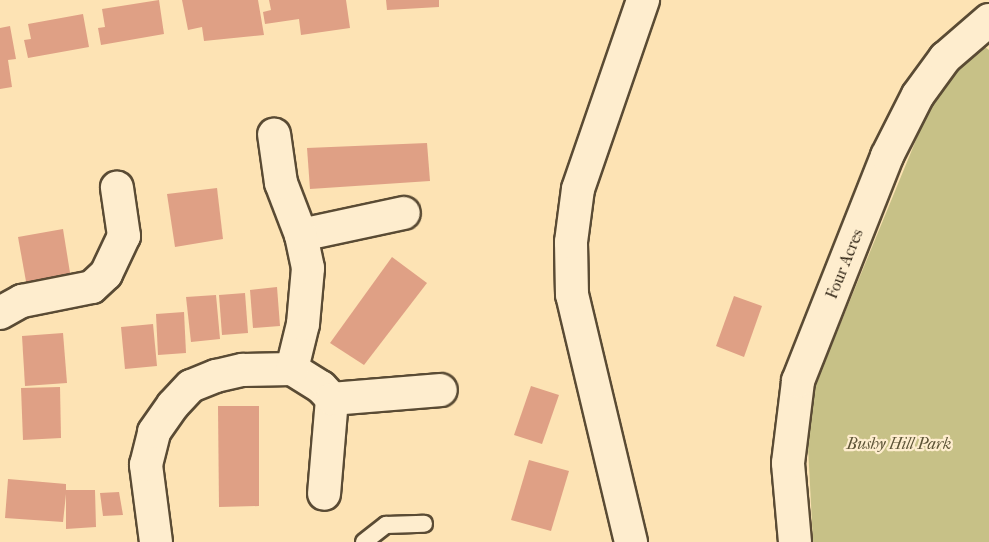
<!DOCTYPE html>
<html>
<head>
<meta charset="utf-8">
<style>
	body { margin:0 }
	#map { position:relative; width:989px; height:542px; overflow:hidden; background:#fde3b4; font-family:"IM FELL French Canon",serif }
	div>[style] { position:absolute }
	.green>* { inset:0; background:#c7c187 }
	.building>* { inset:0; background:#dfa085 }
	.roads { filter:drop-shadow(2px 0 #5a4b34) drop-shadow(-2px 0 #5a4b34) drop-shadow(0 2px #5a4b34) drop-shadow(0 -2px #5a4b34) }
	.service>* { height:16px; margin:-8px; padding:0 8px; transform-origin:8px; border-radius:8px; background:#feedce }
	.minor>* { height:32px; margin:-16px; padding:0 16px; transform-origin:16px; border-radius:16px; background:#feedce }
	span { translate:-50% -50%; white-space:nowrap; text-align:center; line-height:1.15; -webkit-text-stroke:4.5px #feedce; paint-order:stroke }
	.street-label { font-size:16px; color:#23180a }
	.park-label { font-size:16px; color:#5c5336; font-style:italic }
</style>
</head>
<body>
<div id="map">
	<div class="green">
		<div style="clip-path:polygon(985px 47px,989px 50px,989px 542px,813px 542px,808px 447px,814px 388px,937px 89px,957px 64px)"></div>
	</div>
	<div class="building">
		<div style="clip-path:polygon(159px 0,164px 34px,101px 45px,98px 28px,105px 27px,102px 9px)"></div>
		<div style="clip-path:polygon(182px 0,258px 0,264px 35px,204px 41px,202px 27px,188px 30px)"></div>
		<div style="clip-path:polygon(269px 0,346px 0,350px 28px,301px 35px,299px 19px,265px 24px,263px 12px,271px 10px)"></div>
		<div style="clip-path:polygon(386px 0,439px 0,439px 7px,387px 10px)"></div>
		<div style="clip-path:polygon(83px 14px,89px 47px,28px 58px,24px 40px,31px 39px,28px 24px)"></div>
		<div style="clip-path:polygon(10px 26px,16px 59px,8px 60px,12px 87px,0 89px,0 28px)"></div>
		<div style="clip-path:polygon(427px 143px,430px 181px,310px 189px,307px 148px)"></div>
		<div style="clip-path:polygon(217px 188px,223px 239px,175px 247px,167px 194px)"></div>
		<div style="clip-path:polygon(63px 229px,71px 279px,27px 287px,18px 237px)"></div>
		<div style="clip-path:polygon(392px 257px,427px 283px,364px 365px,330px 343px)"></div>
		<div style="clip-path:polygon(277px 287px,280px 326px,253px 328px,250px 290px)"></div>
		<div style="clip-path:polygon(245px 293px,248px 333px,222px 335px,219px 295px)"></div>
		<div style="clip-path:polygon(216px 295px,220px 339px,191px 342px,186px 297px)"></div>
		<div style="clip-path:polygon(734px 296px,762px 306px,744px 357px,716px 346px)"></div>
		<div style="clip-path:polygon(184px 312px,186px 353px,158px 355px,156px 314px)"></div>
		<div style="clip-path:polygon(153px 324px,157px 366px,125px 369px,121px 327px)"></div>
		<div style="clip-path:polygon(63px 333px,67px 383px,25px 386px,22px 336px)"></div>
		<div style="clip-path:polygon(531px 386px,559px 395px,542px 444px,514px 435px)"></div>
		<div style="clip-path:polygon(60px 387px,61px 438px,23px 440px,21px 388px)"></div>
		<div style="clip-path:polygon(218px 406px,259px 406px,259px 506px,219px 507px)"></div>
		<div style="clip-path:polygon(529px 460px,569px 471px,551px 531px,511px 520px)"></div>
		<div style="clip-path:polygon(8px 479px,66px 484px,66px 490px,95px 490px,96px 527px,66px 529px,66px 494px,63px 522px,5px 518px)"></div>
		<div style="clip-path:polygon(119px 492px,123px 515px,103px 516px,100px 493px)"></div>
	</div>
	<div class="roads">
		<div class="service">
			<div style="left:364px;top:542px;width:28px;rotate:-38deg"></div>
			<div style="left:386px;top:525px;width:38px;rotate:-2deg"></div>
		</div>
		<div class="minor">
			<div style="left:301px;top:235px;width:105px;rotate:-12.1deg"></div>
			<div style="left:0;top:313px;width:25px;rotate:-29deg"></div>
			<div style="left:22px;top:301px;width:71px;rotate:-11.3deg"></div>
			<div style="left:92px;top:287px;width:19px;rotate:-43deg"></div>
			<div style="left:106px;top:274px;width:42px;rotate:-64.7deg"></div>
			<div style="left:124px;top:236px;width:49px;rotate:-98.3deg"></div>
			<div style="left:292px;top:369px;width:34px;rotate:32deg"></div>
			<div style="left:321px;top:387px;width:16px;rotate:47deg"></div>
			<div style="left:332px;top:399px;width:95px;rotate:94.8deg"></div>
			<div style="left:332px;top:399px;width:109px;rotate:-4.7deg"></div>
			<div style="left:156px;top:542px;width:78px;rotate:-97.4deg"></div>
			<div style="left:146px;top:465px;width:34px;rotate:-76deg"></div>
			<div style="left:154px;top:432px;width:33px;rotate:-55deg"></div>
			<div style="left:173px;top:405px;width:26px;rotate:-47deg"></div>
			<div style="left:191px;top:386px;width:27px;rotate:-22deg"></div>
			<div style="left:216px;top:376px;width:28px;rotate:-13deg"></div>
			<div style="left:243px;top:370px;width:49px;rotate:-1.2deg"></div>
			<div style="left:292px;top:369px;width:46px;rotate:-76.3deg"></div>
			<div style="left:303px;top:324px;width:56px;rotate:-84.9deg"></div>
			<div style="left:308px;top:268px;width:34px;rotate:-102deg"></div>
			<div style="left:301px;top:235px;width:56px;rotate:-111deg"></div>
			<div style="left:281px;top:183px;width:49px;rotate:-98.1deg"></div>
			<div style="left:631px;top:542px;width:254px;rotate:-103.4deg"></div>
			<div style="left:572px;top:295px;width:53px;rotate:-91.1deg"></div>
			<div style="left:571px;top:242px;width:53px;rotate:-82.5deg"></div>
			<div style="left:578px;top:189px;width:200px;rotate:-71deg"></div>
			<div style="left:795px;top:542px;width:79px;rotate:-95.1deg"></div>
			<div style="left:788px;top:463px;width:83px;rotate:-83deg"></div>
			<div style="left:798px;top:381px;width:242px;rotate:-68.4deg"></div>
			<div style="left:887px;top:156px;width:68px;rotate:-63.1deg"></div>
			<div style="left:918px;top:95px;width:46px;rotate:-53.9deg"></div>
			<div style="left:945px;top:58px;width:58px;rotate:-40.8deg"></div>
		</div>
	</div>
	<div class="street-label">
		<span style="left:845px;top:264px;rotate:-68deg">Four Acres</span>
	</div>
	<div class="park-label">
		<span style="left:899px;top:444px">Bushy Hill Park</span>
	</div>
</div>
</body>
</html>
